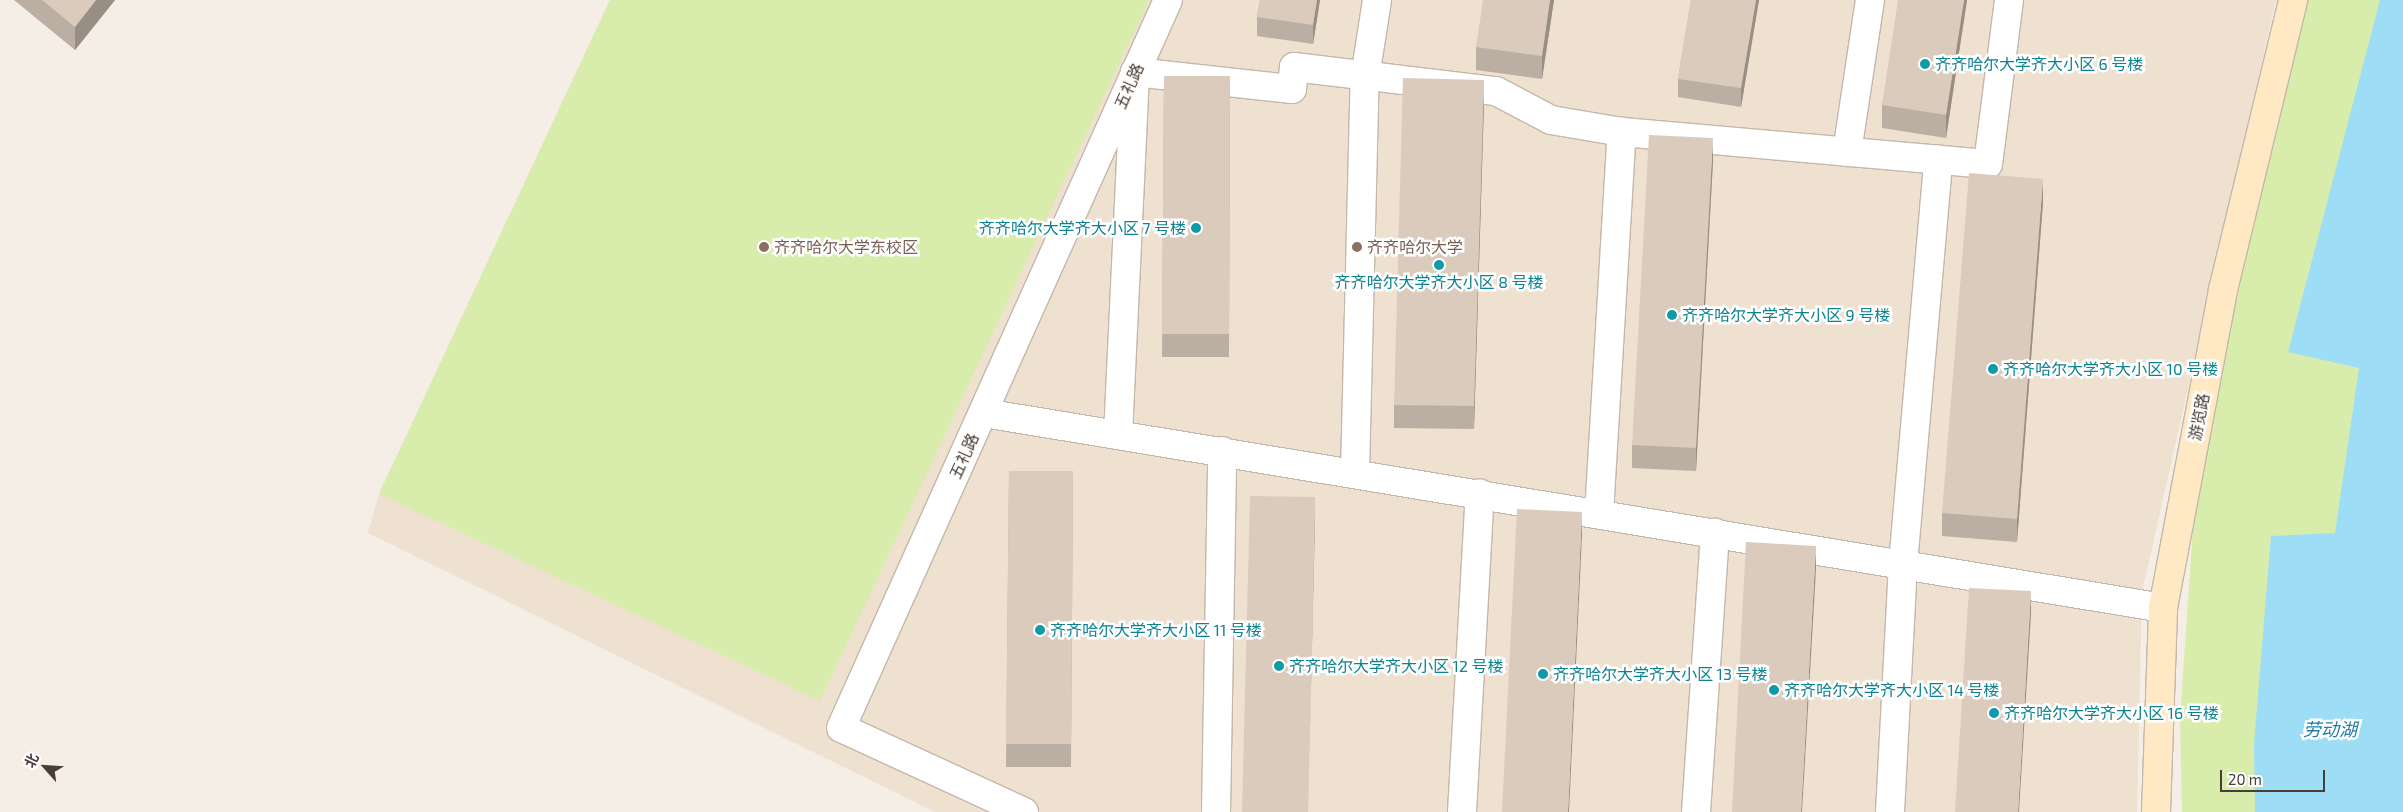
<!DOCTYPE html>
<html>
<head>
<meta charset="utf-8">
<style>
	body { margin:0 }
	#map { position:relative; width:2403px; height:812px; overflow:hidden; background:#f4eee6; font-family:"Exo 2","Noto Sans SC",sans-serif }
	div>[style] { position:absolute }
	.education>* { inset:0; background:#efe1cf }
	.green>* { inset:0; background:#d8ecab }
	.water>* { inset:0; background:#9ddef6 }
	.roads { filter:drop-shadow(1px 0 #c4b7ab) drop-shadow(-1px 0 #c4b7ab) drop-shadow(0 1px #c4b7ab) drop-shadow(0 -1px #c4b7ab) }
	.street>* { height:28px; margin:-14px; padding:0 14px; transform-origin:14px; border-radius:14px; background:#fff }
	.secondary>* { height:28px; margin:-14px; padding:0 14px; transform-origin:14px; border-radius:14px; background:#ffe9c5 }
	.wall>* { inset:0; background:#bbafa3 }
	.shaded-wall>* { inset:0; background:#998e84 }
	.building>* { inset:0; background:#dacbbd }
	.dots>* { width:14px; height:14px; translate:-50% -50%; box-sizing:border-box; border:2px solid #fff; border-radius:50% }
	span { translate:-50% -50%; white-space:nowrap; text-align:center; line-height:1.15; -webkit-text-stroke:5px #fff; paint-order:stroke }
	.culture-label { font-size:16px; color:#0d838f }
	.left { translate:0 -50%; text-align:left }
	.right { translate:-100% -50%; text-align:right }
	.street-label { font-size:16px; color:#483e35 }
	.education-label { font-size:16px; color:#785e54 }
	.water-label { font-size:18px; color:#227fa3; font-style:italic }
	.north { position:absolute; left:20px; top:742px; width:50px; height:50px; -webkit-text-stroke:4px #fff; paint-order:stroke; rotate:296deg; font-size:14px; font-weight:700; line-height:20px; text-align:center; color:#483e35 }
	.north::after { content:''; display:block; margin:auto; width:18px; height:22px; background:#483e35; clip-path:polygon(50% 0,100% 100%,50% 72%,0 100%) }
	.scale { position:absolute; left:2220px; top:770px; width:105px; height:22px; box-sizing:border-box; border:2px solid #483e35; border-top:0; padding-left:6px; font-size:15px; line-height:18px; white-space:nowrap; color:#483e35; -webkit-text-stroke:4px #fff; paint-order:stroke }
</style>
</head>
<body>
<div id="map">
	<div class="education">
		<div style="clip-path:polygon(610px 0,2276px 0,2142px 592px,2137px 812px,935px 812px,368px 533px,379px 494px)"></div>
	</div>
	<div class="green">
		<div style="clip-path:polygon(610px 0,1149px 0,820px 701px,379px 494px)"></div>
		<div style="clip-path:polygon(2303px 0,2403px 0,2403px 812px,2182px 812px,2180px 719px,2196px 484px)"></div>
	</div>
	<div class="water">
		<div style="clip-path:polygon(2380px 0,2403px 0,2403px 812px,2255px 812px,2254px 744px,2271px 536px,2335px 533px,2359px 368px,2288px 352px)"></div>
	</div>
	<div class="roads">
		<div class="street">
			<div style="left:1847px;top:152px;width:154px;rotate:-81.4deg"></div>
			<div style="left:984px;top:413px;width:1195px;rotate:9.39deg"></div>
			<div style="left:1118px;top:435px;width:363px;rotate:-87.3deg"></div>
			<div style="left:1135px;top:72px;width:158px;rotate:6.2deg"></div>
			<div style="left:1292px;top:89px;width:22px;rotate:-85deg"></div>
			<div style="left:1294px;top:67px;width:203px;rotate:6.8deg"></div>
			<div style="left:1496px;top:91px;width:62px;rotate:27.8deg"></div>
			<div style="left:1551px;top:120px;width:72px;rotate:9.6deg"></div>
			<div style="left:1622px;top:132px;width:367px;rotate:5deg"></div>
			<div style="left:1988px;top:164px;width:165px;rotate:-82.7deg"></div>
			<div style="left:1355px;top:473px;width:396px;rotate:-88.6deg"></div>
			<div style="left:1365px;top:77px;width:78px;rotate:-81.1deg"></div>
			<div style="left:1599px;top:514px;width:383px;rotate:-86.6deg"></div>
			<div style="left:1024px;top:812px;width:201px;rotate:-155.3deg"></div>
			<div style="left:841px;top:728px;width:798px;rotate:-65.81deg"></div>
			<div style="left:1216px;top:812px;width:361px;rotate:-89deg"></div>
			<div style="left:1462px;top:812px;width:319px;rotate:-86.8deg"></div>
			<div style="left:1696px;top:812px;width:280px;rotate:-86.1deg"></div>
			<div style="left:1890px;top:812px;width:248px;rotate:-87deg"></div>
			<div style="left:1903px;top:564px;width:406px;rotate:-85deg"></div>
		</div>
		<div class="secondary">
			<div style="left:2156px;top:812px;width:204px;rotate:-88deg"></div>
			<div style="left:2163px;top:608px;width:324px;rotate:-79.3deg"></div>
			<div style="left:2223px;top:290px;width:298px;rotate:-76.4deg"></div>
		</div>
	</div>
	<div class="wall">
		<div style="clip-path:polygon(14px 0,115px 0,75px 50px)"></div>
		<div style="clip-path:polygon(1260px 0,1320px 0,1313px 44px,1257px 36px,1257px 17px)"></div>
		<div style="clip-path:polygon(1554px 0,1542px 79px,1476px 70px,1476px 47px)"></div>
		<div style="clip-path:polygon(1691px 0,1759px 0,1741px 107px,1678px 97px,1678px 79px)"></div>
		<div style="clip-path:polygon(1967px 0,1946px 138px,1882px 128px,1882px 105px)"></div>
		<div style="clip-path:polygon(1164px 76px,1230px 76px,1229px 357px,1162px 357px)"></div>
		<div style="clip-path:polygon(1484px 103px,1474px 429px,1394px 428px,1394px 405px)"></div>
		<div style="clip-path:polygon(1713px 161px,1696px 471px,1632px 468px,1632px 445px)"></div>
		<div style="clip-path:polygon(2043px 202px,2017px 542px,1942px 536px,1942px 513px)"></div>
		<div style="clip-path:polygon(1009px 471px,1073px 471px,1071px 767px,1006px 767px)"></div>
	</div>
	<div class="shaded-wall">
		<div style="clip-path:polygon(96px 0,115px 0,75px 50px,75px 27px)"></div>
		<div style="clip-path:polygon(1317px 0,1320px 0,1313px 44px,1313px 25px)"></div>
		<div style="clip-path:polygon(1550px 0,1554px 0,1542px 79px,1542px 56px)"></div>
		<div style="clip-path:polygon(1756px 0,1759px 0,1741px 107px,1741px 88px)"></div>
		<div style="clip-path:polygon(1964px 0,1967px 0,1946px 138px,1946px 115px)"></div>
		<div style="clip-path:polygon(1484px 80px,1484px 103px,1474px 429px,1474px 406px)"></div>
		<div style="clip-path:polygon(1713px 138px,1713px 161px,1696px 471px,1696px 448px)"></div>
		<div style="clip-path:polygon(2043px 179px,2043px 202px,2017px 542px,2017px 519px)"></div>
		<div style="clip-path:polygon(1315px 497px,1315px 520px,1308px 812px)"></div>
		<div style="clip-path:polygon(1582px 512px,1582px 535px,1569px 812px,1568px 812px)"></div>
		<div style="clip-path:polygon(1816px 546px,1816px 569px,1802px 812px,1801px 812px)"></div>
		<div style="clip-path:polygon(2031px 591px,2031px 614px,2019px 812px,2018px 812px)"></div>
	</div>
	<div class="building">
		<div style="clip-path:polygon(42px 0,96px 0,75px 27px)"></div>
		<div style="clip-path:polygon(1260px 0,1317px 0,1313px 25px,1257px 17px)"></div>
		<div style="clip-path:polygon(1483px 0,1550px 0,1542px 56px,1476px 47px)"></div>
		<div style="clip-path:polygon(1691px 0,1756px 0,1741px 88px,1678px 79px)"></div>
		<div style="clip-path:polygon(1898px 0,1964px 0,1946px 115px,1882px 105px)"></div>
		<div style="clip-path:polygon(1164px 76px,1230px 76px,1229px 334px,1162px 334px)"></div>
		<div style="clip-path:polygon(1403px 78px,1484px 80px,1474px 406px,1394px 405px)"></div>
		<div style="clip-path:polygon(1649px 135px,1713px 138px,1696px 448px,1632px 445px)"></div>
		<div style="clip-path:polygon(1969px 173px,2043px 179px,2017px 519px,1942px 513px)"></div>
		<div style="clip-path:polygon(1009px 471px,1073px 471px,1071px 744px,1006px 744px)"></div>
		<div style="clip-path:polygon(1250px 496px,1315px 497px,1308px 812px,1242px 812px)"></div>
		<div style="clip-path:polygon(1517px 509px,1582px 512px,1568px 812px,1502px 812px)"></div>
		<div style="clip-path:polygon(1746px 542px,1816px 546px,1801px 812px,1732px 812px)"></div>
		<div style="clip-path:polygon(1969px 588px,2031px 591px,2018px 812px,1955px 812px)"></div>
	</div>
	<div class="dots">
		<div style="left:1925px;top:64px;background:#0f9aa8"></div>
		<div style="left:1196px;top:228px;background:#0f9aa8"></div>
		<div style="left:764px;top:247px;background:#8d6e63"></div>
		<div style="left:1357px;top:247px;background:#8d6e63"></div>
		<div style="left:1439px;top:265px;background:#0f9aa8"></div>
		<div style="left:1672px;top:315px;background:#0f9aa8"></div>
		<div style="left:1993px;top:369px;background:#0f9aa8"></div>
		<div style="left:1040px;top:630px;background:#0f9aa8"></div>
		<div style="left:1279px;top:666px;background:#0f9aa8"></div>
		<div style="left:1543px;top:674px;background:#0f9aa8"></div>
		<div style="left:1774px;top:690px;background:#0f9aa8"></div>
		<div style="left:1994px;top:713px;background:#0f9aa8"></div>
	</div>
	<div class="culture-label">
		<span class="left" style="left:1935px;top:64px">齐齐哈尔大学齐大小区 6 号楼</span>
		<span class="right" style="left:1186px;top:228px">齐齐哈尔大学齐大小区 7 号楼</span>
		<span style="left:1439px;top:282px">齐齐哈尔大学齐大小区 8 号楼</span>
		<span class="left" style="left:1682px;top:315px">齐齐哈尔大学齐大小区 9 号楼</span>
		<span class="left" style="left:2003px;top:369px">齐齐哈尔大学齐大小区 10 号楼</span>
		<span class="left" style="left:1050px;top:630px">齐齐哈尔大学齐大小区 11 号楼</span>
		<span class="left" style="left:1289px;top:666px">齐齐哈尔大学齐大小区 12 号楼</span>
		<span class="left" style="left:1553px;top:674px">齐齐哈尔大学齐大小区 13 号楼</span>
		<span class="left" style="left:1784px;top:690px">齐齐哈尔大学齐大小区 14 号楼</span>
		<span class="left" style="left:2004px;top:713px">齐齐哈尔大学齐大小区 16 号楼</span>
	</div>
	<div class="street-label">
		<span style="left:1129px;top:86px;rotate:-66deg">五礼路</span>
		<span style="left:2199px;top:417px;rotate:-79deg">游览路</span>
		<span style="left:964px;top:456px;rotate:-66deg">五礼路</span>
	</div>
	<div class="education-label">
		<span class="left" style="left:774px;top:247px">齐齐哈尔大学东校区</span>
		<span class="left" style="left:1367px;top:247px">齐齐哈尔大学</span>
	</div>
	<div class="water-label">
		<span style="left:2330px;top:729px">劳动湖</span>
	</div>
	<div class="north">北</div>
	<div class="scale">20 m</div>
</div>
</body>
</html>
